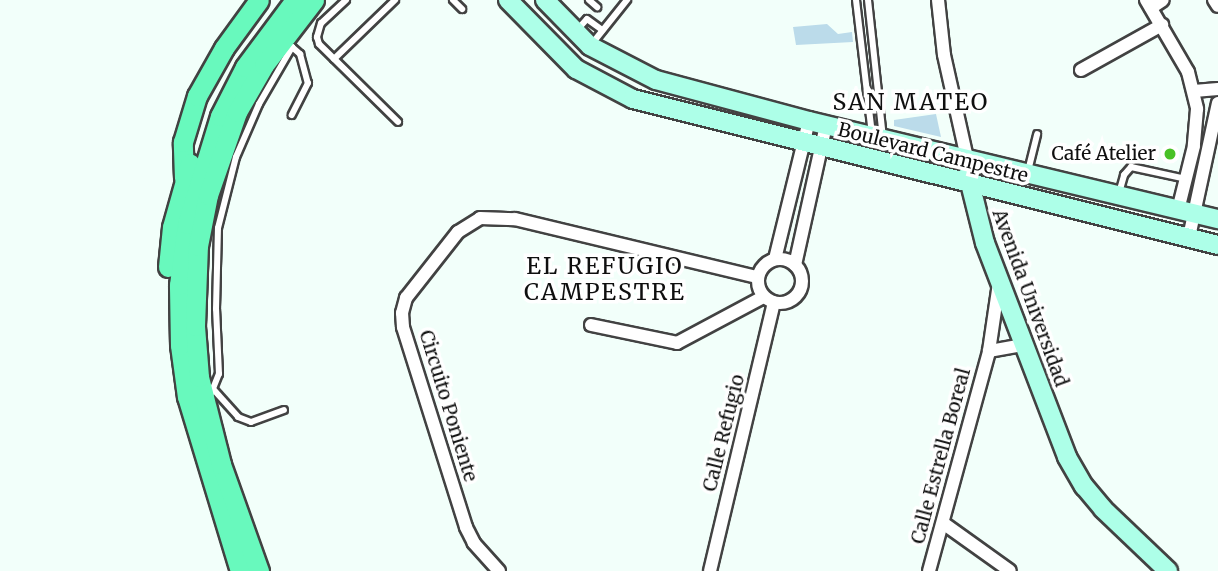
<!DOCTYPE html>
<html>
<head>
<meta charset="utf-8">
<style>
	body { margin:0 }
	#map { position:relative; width:1218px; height:571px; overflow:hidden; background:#f2fffa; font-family:Merriweather,serif }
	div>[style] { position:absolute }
	.green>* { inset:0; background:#bbdbea }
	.roads { filter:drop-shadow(2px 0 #424242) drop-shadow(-2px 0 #424242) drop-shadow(0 2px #424242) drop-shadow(0 -2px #424242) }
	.lane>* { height:6px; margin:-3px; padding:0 3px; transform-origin:3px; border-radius:3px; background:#fff }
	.street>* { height:12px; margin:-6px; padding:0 6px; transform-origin:6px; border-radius:6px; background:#fff }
	.street>.ring { margin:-6px; padding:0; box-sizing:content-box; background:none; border:12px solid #fff; border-radius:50% }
	.secondary>* { height:18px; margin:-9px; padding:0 9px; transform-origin:9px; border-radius:9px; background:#adffe8 }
	.primary>* { height:19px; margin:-9.5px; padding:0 9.5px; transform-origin:9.5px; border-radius:9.5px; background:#68f9bd }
	.dots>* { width:19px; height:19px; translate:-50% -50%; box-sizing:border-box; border:4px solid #fff; border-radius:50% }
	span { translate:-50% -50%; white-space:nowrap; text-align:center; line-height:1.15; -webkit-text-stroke:7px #fff; paint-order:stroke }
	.street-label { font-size:19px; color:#0f0f0f }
	.poi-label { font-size:19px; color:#0f0f0f }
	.right { translate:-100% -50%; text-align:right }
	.quarter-label { font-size:23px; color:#0f0f0f; letter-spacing:2px }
</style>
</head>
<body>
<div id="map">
	<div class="green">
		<div style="clip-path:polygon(827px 24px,838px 34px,852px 32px,853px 42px,796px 45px,793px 27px)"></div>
		<div style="clip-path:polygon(936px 114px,941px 137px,894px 126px,894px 120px)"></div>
	</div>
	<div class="roads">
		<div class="lane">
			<div style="left:346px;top:0;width:34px;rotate:137deg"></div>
			<div style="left:321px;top:23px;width:15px;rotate:106deg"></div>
			<div style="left:317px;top:37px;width:7px;rotate:74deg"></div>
			<div style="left:319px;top:44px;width:111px;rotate:44.6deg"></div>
			<div style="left:453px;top:0;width:13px;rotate:45deg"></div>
			<div style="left:589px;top:0;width:11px;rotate:41deg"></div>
			<div style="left:856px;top:0;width:135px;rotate:83.2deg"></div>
			<div style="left:868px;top:0;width:138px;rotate:83.8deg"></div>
			<div style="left:578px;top:29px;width:13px;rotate:-48deg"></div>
			<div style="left:587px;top:19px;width:19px;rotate:36deg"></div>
			<div style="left:591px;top:45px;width:58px;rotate:-51.3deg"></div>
			<div style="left:292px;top:47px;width:11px;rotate:41deg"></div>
			<div style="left:300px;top:54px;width:30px;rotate:75deg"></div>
			<div style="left:308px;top:83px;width:36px;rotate:117deg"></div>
			<div style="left:334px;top:59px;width:85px;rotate:-44deg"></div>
			<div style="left:1028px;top:171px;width:38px;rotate:-76deg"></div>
			<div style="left:1119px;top:193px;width:19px;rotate:-74deg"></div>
			<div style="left:1124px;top:175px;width:11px;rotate:-49deg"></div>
			<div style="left:1131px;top:167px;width:56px;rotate:12.3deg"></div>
			<div style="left:214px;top:390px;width:36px;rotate:48deg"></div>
			<div style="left:238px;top:417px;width:14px;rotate:21deg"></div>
			<div style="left:251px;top:422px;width:35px;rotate:-20deg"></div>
			<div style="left:210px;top:396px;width:24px;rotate:-68deg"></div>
			<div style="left:219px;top:374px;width:65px;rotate:-92.6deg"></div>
			<div style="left:216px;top:309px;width:81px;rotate:-88.6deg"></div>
			<div style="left:218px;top:228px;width:73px;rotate:-75.8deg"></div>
			<div style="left:236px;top:157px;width:58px;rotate:-66.5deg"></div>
			<div style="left:259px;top:104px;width:66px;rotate:-59.9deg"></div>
			<div style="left:292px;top:47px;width:7px;rotate:-135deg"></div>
		</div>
		<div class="street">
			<div style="left:938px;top:0;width:55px;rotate:83.8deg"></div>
			<div style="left:944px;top:55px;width:106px;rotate:77.4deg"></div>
			<div style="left:1146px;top:0;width:83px;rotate:59.7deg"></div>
			<div style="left:1188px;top:72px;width:38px;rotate:76deg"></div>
			<div style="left:1197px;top:109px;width:37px;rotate:95deg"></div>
			<div style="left:1194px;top:146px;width:66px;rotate:104deg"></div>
			<div style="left:1214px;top:0;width:7px;rotate:56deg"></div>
			<div style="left:1151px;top:8px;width:14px;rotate:-34deg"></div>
			<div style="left:1081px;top:70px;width:93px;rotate:-29.1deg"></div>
			<div style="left:1194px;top:91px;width:24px;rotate:-5deg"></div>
			<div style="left:1189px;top:237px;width:137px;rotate:-77.8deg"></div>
			<div class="ring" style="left:758px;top:259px;width:32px;height:32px"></div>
			<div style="left:775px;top:259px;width:142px;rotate:-76.2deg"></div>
			<div style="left:795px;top:265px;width:143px;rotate:-77.5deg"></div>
			<div style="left:591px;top:325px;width:88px;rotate:11.8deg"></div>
			<div style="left:677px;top:343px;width:98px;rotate:-28.1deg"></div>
			<div style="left:989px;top:351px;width:36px;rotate:-10deg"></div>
			<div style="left:943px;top:523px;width:82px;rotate:35.6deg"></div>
			<div style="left:499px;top:571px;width:38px;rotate:-132deg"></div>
			<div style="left:474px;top:543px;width:18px;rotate:-117deg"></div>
			<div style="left:466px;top:527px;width:210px;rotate:-107.5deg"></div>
			<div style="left:403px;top:327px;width:14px;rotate:-94deg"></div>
			<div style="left:402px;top:313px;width:16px;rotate:-75deg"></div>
			<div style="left:406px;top:298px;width:84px;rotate:-51.8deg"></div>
			<div style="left:458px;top:232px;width:26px;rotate:-32deg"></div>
			<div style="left:480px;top:218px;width:35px;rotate:2deg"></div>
			<div style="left:515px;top:219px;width:249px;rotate:13.5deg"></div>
			<div style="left:710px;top:571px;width:276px;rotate:-76.6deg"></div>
			<div style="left:929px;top:571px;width:228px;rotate:-74.7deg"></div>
			<div style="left:989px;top:351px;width:69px;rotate:-81.6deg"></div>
		</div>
		<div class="secondary">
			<div style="left:508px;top:0;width:97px;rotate:45.4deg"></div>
			<div style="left:576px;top:69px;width:64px;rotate:27.8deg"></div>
			<div style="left:633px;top:99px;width:603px;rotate:14.01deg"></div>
			<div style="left:545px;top:0;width:64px;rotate:45.6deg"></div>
			<div style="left:590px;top:46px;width:74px;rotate:27.3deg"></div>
			<div style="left:656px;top:80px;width:158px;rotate:15deg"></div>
			<div style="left:809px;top:121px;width:421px;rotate:13.5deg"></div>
			<div style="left:968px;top:175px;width:70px;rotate:76deg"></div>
			<div style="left:985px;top:243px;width:229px;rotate:69deg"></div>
			<div style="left:1067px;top:457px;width:34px;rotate:60deg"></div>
			<div style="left:1084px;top:486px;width:30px;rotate:50deg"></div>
			<div style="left:1103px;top:509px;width:90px;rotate:43.6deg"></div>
		</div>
		<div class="primary">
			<div style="left:184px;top:178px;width:36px;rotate:-92deg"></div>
			<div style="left:183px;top:142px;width:48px;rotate:-73.1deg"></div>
			<div style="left:197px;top:96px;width:55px;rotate:-60.6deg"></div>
			<div style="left:224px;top:48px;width:59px;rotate:-53.9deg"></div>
			<div style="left:168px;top:267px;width:40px;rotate:-84.3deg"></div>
			<div style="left:172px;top:227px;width:66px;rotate:-74.3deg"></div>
			<div style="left:240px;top:571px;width:182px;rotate:-106.9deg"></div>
			<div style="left:187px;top:397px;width:52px;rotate:-97.7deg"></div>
			<div style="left:180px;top:345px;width:60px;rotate:-91deg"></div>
			<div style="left:179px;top:285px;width:62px;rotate:-82.5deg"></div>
			<div style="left:187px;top:224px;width:113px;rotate:-73deg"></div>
			<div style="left:220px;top:116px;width:55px;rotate:-63deg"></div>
			<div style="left:245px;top:67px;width:84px;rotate:-53.3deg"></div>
			<div style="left:259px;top:571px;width:114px;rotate:-109.6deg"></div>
			<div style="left:221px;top:464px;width:90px;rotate:-104.2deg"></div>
			<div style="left:199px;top:377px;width:51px;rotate:-94.5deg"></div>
			<div style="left:195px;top:326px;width:80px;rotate:-87.9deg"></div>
			<div style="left:198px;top:246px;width:52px;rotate:-78.9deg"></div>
			<div style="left:208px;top:195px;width:88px;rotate:-70.7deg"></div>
			<div style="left:237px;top:112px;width:54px;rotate:-60.1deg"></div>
			<div style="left:264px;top:65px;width:82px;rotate:-52.4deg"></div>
		</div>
	</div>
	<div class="dots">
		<div style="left:1170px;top:154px;background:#48c126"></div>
	</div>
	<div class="street-label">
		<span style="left:933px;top:153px;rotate:14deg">Boulevard Campestre</span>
		<span style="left:1030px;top:298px;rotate:70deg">Avenida Universidad</span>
		<span style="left:448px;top:406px;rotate:73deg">Circuito Poniente</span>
		<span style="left:724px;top:433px;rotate:-76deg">Calle Refugio</span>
		<span style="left:941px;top:456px;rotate:-75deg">Calle Estrella Boreal</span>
	</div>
	<div class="poi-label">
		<span class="right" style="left:1156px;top:154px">Café Atelier</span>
	</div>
	<div class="quarter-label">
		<span style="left:911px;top:102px">SAN MATEO</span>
		<span style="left:605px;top:279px">EL REFUGIO<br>CAMPESTRE</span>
	</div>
</div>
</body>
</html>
